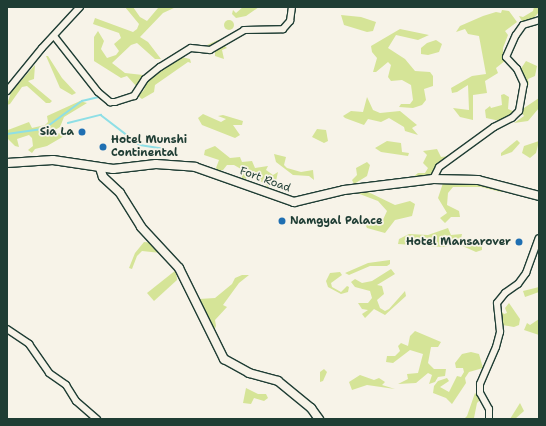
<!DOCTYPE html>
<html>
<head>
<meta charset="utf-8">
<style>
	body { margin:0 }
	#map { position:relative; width:546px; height:426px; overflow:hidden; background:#f7f3e8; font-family:"Shantell Sans",sans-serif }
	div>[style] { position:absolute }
	.green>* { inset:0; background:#d5e497 }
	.round { border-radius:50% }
	.stream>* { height:1.5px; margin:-0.75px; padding:0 0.75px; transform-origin:0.75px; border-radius:0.75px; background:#8edfe6 }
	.roads { filter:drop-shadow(1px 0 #1f3d34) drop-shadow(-1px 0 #1f3d34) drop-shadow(0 1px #1f3d34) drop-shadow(0 -1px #1f3d34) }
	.street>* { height:6px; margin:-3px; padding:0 3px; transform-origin:3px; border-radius:3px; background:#f7f3e8 }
	.secondary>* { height:8px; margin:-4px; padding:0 4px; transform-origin:4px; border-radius:4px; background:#f7f3e8 }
	.dots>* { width:11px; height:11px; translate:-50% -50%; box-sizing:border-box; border:2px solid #f7f3e8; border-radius:50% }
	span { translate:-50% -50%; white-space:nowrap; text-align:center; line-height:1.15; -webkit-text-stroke:3.5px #f7f3e8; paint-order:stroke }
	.poi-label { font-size:11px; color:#1f3d34; font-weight:700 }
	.right { translate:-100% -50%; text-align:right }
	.left { translate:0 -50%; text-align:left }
	.street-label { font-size:11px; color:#1f3d34 }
	.frame { position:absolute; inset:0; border:8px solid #1f3d34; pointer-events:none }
</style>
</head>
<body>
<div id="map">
	<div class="green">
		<div style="clip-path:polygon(125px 7px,133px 7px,140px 17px,147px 21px,158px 8px,176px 7px,163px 13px,140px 37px,148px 42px,161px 59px,155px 59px,137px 43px,131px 45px,112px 63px,125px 73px,143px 75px,137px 87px,127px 76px,121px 78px,94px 61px,94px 37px,98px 31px,104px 41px,101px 49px,107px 58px,116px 55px,119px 51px,114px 44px,121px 38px,119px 33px,93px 24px,95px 18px,133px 32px,137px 29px,139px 24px)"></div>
		<div style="clip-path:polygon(243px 7px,259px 7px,246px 16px,236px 18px,232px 14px,233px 10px,236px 13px)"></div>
		<div style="clip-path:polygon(534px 7px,539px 7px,539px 12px,532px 20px,523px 23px,519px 16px,523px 17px,533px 11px)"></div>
		<div style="clip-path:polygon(502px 10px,509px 11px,517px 22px,505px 31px,508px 35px,503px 48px,503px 57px,506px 60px,496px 68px,498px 73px,485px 81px,487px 93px,473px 95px,473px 120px,460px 117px,453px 108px,469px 110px,468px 85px,457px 92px,452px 93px,451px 88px,472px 76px,486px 74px,479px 36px,468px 34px,465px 29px,456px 32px,460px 26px,483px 16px,496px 12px,501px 13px)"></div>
		<div style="clip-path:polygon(341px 15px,361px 17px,376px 22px,373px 31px,367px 32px,344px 25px)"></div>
		<div class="round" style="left:224px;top:20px;width:10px;height:10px"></div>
		<div style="clip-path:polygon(400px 29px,429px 35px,418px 40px,396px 35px,388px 48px,405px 59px,415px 71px,430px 72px,433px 76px,433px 86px,424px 89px,426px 100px,422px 105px,413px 108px,399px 107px,401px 104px,410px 104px,413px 100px,411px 85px,402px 80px,391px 81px,388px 77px,391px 65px,388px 62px,376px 72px,373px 72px,377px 58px,372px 52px,371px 46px)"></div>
		<div style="clip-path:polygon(218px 40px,227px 48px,222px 50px,224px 59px,215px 56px,215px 51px,207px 45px)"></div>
		<div style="clip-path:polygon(436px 40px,442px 44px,439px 52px,428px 55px,421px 54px,421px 48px,427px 43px)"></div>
		<div style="clip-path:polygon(46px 56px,48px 56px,62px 78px,76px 93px,72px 95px,60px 88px)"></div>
		<div style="clip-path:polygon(182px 57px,190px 59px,191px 63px,188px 62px,155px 85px,154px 92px,142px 99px,138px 96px,144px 90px,147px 81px)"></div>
		<div style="clip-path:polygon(526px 61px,537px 66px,535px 76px,528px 79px,529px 85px,526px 84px,520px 70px)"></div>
		<div style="clip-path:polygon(35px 65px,34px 79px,28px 81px,52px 101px,50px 103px,46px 103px,27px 86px,22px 87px,10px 104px,7px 105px,11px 92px)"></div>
		<div style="clip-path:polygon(504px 94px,509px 97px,508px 109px,515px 112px,511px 118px,500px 121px,486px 118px,485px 110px,490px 106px,491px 108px,502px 105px,501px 95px)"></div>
		<div style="clip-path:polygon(367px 97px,373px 110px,380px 113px,400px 111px,417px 125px,412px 128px,418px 135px,405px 131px,404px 127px,389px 118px,381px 122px,368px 119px,364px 125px,345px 118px,343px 116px,351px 111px,363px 112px)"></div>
		<div style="clip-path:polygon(539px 98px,539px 108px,528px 121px,514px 123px,524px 116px,522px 113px,524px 108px)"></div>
		<div style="clip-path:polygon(80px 101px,87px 103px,64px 117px,60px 127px,48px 134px,56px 134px,72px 130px,71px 132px,47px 146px,35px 149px,32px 153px,28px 150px,33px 146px,32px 138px,29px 135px,17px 139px,19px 147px,15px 146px,7px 138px,8px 130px,29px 122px,32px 128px,45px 125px,48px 122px,47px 116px)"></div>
		<div style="clip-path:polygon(203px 114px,221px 122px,226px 119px,218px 116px,223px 115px,243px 121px,242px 125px,233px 125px,240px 135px,235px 138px,202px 125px,198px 118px)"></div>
		<div style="clip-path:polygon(317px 129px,326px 130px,328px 141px,324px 143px,312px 137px)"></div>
		<div style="clip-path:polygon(517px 140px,520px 143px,512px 152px,501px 156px,501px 153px)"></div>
		<div style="clip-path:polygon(387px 141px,401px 143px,402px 152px,409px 153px,408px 156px,381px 152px,375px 148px)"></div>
		<div style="clip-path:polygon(539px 141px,536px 153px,530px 158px,522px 153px,524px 146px)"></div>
		<div style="clip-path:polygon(215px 146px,230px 158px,240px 157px,242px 162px,252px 161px,255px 168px,268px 166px,266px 170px,273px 175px,278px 172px,276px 181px,266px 188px,267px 185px,255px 178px,255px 172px,249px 170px,246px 179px,242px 178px,241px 169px,234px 165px,227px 165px,223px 170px,218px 171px,216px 168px,219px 160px,204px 155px,205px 150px)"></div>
		<div style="clip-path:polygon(437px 149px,441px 157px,450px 156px,433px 175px,413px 177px,418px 173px,425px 173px,428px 168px,423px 163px,427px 155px,423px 151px)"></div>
		<div style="clip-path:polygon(274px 154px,286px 157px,284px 165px,287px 168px,301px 172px,313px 170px,314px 180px,309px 176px,293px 175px,276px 162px)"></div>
		<div style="clip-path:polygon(367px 162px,370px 165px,367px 176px,354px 184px,352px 180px,357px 175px,356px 168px)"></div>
		<div style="clip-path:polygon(443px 183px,473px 183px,503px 190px,501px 192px,481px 187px,453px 187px,448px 193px,447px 205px,459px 211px,460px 217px,451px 217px,445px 223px,440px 218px,447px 213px,438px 198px)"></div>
		<div style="clip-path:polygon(364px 190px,395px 205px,410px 201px,415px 204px,412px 216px,395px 220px,385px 233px,367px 228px,365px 224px,381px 224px,387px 211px,378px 201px,357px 193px)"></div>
		<div style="clip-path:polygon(448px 228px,451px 235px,462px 234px,461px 239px,473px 241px,482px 246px,482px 250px,476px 252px,458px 244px,443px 247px,398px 244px,399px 239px,409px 234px,428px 235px)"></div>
		<div style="clip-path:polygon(144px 242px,155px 243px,161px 253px,142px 251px,137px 256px,132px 269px,129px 268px,135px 253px)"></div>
		<div style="clip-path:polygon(390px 260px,390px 264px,387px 266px,370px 266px,349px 275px,345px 273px,368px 263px)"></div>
		<div style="clip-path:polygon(391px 269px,395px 274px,377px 285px,382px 286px,384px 294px,377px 300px,380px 308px,385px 311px,389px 309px,405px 291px,406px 296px,385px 315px,374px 309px,365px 318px,362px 314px,368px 310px,362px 309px,358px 303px,368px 303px,372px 298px,370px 291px,355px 287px,351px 282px,355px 279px,362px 283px,372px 281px)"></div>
		<div style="clip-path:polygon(176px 270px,177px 280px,154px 301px,147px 293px)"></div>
		<div style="clip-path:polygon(340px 272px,342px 275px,331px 283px,332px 287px,341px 292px,347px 286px,349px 287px,348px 292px,341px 294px,328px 287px,326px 281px,330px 273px)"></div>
		<div style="clip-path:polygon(242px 275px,249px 275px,239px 283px,223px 305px,227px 307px,215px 320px,216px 326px,214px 331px,199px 299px,215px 298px,232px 284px,235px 278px)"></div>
		<div style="clip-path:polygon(539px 287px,539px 292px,525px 297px,523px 291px)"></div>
		<div style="clip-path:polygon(509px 303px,520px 319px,519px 325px,514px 327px,502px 325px,499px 319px,503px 319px,500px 310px,504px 314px,507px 313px,505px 308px)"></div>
		<div style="clip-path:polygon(539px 319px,539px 335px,524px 330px,527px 323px,530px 325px)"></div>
		<div style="clip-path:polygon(415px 331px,441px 342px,438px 347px,431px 347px,428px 363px,434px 369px,446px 369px,445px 376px,438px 377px,435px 382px,429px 384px,432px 375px,428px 373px,416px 383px,398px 384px,408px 379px,407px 374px,418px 373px,423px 354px,410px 350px,393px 363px,386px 362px,387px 356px,395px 356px,400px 351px,398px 346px,401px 343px,408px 346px,410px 336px)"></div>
		<div style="clip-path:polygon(471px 352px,479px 354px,483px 368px,469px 372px,465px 378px,466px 383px,452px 404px,446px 398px,433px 393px,434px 386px,438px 381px,447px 378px,449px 381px,440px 387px,449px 392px,457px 376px,461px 377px,464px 372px,463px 368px,456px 368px,455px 363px,462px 354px)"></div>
		<div style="clip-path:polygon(324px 369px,327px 372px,323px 381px,320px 382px,320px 372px)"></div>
		<div style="clip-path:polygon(360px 375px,374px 380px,379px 378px,385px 382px,382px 385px,395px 389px,367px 385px,352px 390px,349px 382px)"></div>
		<div style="clip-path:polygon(246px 388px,258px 394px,266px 394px,268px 398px,264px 401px,254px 398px,251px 404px,243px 403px)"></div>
		<div style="clip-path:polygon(475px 393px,481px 399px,477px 403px,474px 418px,464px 419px,467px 416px)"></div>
		<div style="clip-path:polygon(520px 403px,524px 411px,515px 419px,510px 419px)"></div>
	</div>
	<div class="stream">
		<div style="left:68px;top:123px;width:34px;rotate:-14deg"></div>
		<div style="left:101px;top:115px;width:49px;rotate:37.6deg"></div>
		<div style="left:140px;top:145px;width:25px;rotate:9deg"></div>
		<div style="left:7px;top:134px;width:37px;rotate:-8deg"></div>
		<div style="left:44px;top:129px;width:47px;rotate:-36.4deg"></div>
		<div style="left:82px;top:101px;width:18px;rotate:-13deg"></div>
	</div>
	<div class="roads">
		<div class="street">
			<div style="left:54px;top:36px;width:71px;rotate:51.8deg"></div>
			<div style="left:98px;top:92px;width:16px;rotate:40deg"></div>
			<div style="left:110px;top:102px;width:5px"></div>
			<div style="left:115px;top:102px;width:20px;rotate:-18deg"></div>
			<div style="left:134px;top:96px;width:20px;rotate:-57deg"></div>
			<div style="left:145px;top:79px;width:19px;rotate:-39deg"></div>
			<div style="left:160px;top:67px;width:36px;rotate:-32deg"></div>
			<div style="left:191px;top:48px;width:19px;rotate:6deg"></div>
			<div style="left:210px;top:50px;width:39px;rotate:-30deg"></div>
			<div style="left:244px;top:30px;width:39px;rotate:-1deg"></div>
			<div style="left:283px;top:29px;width:11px;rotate:-49deg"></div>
			<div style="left:290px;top:21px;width:14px;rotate:-82deg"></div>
			<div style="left:7px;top:91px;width:55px;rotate:-50.9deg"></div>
			<div style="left:42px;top:48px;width:56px;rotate:-47.2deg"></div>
			<div style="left:433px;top:179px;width:13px;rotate:-63deg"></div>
			<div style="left:439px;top:167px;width:68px;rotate:-36deg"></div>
			<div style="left:494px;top:127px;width:20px;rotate:-27deg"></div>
			<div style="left:512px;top:118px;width:10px;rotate:-45deg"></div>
			<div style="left:519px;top:111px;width:27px;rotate:-80deg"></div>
			<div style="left:524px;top:84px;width:17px;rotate:-115deg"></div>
			<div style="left:517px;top:69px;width:16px;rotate:-133deg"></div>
			<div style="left:506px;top:57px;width:24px;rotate:-66deg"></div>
			<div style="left:516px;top:35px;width:12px;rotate:-55deg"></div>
			<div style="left:523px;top:25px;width:17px;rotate:-17deg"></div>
			<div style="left:7px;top:329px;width:27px;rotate:34deg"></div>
			<div style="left:29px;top:344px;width:35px;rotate:55deg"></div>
			<div style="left:49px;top:373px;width:21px;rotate:35deg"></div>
			<div style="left:66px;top:385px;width:19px;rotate:58deg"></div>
			<div style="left:76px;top:401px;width:28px;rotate:41deg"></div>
			<div style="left:489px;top:419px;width:10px;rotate:-90deg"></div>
			<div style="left:489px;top:409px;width:18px;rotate:-119deg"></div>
			<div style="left:480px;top:393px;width:9px;rotate:-90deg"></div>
			<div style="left:480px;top:384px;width:40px;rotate:-66.6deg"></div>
			<div style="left:496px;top:347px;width:16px;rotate:-75deg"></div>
			<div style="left:500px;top:332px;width:29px;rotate:-96deg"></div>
			<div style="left:497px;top:303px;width:13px;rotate:-51deg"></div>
			<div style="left:505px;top:293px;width:16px;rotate:-35deg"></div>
			<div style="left:518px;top:284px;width:14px;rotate:-54deg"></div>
			<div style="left:526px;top:273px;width:37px;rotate:-70deg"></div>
		</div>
		<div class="secondary">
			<div style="left:7px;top:163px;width:46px;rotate:-3.7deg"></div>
			<div style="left:53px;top:160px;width:61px;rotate:8.5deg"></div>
			<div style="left:113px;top:169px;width:43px;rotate:-6.6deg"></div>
			<div style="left:156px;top:164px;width:39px;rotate:4deg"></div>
			<div style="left:195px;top:167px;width:105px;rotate:19.5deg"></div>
			<div style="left:294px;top:202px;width:51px;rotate:-13.5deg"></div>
			<div style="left:344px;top:190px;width:90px;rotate:-7deg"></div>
			<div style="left:433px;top:179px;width:45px;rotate:1.3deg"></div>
			<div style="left:478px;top:180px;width:63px;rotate:14.7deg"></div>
			<div style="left:100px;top:168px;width:9px;rotate:72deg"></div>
			<div style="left:103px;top:177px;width:23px;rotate:43deg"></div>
			<div style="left:120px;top:193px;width:40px;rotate:58deg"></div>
			<div style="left:141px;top:227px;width:56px;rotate:47.2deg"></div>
			<div style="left:179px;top:268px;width:102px;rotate:63.7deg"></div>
			<div style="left:224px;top:359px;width:29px;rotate:29deg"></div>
			<div style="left:249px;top:373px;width:30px;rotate:15deg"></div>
			<div style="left:278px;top:381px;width:43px;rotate:39.3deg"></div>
			<div style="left:311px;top:408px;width:14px;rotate:54deg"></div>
		</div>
	</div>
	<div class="dots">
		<div style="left:82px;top:132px;background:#1f6fb2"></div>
		<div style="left:103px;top:147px;background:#1f6fb2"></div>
		<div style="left:282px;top:221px;background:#1f6fb2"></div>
		<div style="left:519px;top:242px;background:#1f6fb2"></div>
	</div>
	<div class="poi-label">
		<span class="right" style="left:74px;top:132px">Sia La</span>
		<span class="left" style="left:111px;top:147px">Hotel Munshi<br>Continental</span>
		<span class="left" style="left:290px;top:221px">Namgyal Palace</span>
		<span class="right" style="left:511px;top:242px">Hotel Mansarover</span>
	</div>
	<div class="street-label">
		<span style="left:265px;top:180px;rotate:20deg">Fort Road</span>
	</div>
	<div class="frame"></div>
</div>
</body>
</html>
